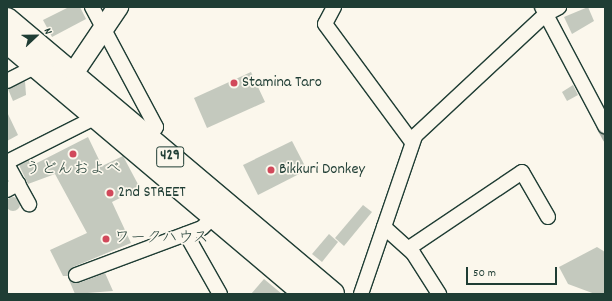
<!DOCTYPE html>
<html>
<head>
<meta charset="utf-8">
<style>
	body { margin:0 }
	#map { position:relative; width:612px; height:301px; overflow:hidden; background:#fbf7ec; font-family:Dekko,"Klee One",sans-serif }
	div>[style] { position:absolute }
	.stream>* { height:3.5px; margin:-1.75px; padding:0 1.75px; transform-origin:1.75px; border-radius:1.75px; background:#adb4aa }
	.building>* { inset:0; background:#c4c9be }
	.round { border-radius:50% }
	.roads { filter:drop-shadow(1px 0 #1f3d34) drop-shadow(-1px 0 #1f3d34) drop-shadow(0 1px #1f3d34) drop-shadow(0 -1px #1f3d34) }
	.street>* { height:14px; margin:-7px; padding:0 7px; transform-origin:7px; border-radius:7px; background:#fbf7ec }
	.secondary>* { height:20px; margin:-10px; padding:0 10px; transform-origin:10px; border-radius:10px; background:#fbf7ec }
	.highway>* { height:22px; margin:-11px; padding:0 11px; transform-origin:11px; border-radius:11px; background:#fbf7ec }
	.dots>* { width:11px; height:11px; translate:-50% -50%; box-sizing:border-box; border:2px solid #fbf7ec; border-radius:50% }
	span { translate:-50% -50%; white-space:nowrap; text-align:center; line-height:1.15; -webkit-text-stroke:3.5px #fbf7ec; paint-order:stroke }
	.shield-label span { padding:1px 3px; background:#fbf7ec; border:1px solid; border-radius:3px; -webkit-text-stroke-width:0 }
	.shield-label { font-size:15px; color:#1f3d34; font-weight:700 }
	.poi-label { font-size:16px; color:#1f3d34 }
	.left { translate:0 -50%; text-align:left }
	.frame { position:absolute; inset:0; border:8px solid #1f3d34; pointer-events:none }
	.north { position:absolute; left:16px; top:16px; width:40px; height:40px; -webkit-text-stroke:3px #fbf7ec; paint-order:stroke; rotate:68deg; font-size:11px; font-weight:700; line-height:16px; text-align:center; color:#1f3d34 }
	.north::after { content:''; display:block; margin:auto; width:14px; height:18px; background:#1f3d34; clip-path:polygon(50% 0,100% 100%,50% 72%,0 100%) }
	.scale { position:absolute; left:466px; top:267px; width:91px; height:18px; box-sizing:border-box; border:2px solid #1f3d34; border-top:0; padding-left:5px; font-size:12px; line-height:14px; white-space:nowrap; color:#1f3d34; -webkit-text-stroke:3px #fbf7ec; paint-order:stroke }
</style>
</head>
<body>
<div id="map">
	<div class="stream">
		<div style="left:599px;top:128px;width:13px;rotate:61deg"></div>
	</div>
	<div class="building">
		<div style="clip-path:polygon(69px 7px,80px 7px,86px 19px,52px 37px,43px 20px)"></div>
		<div style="clip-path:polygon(588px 7px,594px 21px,572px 34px,564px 17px)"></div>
		<div style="clip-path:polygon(251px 72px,265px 102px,207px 128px,194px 98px)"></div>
		<div style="clip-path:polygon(25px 81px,26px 95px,13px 101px,8px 89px)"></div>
		<div style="clip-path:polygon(573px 85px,578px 95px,567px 101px,562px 92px)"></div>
		<div style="clip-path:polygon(7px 112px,18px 135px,7px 141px)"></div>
		<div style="clip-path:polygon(88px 137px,102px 166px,123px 156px,140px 188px,112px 202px,131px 243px,73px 267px,68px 276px,63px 276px,50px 250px,87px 233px,55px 174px,28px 184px,19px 165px,33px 159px,35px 164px)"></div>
		<div style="clip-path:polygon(292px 141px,307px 170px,258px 195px,243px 165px)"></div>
		<div class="round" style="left:6px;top:197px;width:14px;height:14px"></div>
		<div style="clip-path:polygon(363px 205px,372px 212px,344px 246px,335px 238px)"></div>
		<div style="clip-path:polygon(329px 234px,338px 242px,322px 262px,312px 254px)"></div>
		<div style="clip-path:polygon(597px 247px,605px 252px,605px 294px,595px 294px,568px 284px,559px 267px)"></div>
		<div style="clip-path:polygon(105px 273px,113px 291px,75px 294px,69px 280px,79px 283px)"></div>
		<div style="clip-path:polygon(264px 279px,282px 294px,251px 294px)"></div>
	</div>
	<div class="roads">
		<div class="street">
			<div style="left:92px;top:7px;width:136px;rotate:61.9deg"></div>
			<div style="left:156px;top:127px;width:22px;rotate:124deg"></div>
			<div style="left:334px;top:7px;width:19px;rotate:118deg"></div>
			<div style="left:325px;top:24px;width:147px;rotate:53.6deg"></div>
			<div style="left:542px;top:7px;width:135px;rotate:62.1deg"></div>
			<div style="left:7px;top:81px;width:33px;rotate:-27deg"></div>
			<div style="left:7px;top:162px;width:100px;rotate:-26.8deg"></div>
			<div style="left:7px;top:164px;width:46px;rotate:61.2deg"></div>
			<div style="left:7px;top:190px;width:13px;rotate:-29deg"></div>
			<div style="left:384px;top:227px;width:39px;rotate:42deg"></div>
			<div style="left:413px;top:253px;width:49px;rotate:57.6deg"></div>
			<div style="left:186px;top:234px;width:69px;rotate:60.5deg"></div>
			<div style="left:409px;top:248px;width:136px;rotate:-33.9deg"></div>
			<div style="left:522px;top:172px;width:52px;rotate:60deg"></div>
			<div style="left:76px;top:275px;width:134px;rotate:-20.5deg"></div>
			<div style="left:202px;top:228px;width:16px;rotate:-45deg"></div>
			<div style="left:361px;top:294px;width:167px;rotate:-71.1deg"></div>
			<div style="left:415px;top:136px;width:179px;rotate:-43deg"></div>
			<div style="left:546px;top:14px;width:15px;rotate:-28deg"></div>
		</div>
		<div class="secondary">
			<div style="left:64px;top:87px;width:97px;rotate:-56deg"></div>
		</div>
		<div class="highway">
			<div style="left:7px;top:19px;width:426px;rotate:40.1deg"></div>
			<div style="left:7px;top:42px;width:390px;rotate:40.2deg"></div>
		</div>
	</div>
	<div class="dots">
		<div style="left:234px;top:83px;background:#d1495b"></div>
		<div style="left:73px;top:154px;background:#d1495b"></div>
		<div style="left:271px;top:170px;background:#d1495b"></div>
		<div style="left:110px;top:193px;background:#d1495b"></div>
		<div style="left:106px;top:239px;background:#d1495b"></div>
	</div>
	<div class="shield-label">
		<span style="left:170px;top:157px">429</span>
	</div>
	<div class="poi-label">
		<span class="left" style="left:242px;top:83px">Stamina Taro</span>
		<span style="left:73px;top:170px">うどんおよべ</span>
		<span class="left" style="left:279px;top:170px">Bikkuri Donkey</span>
		<span class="left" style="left:118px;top:193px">2nd STREET</span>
		<span class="left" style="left:114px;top:239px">ワークハウス</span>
	</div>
	<div class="frame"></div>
	<div class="north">N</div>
	<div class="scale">50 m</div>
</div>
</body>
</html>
